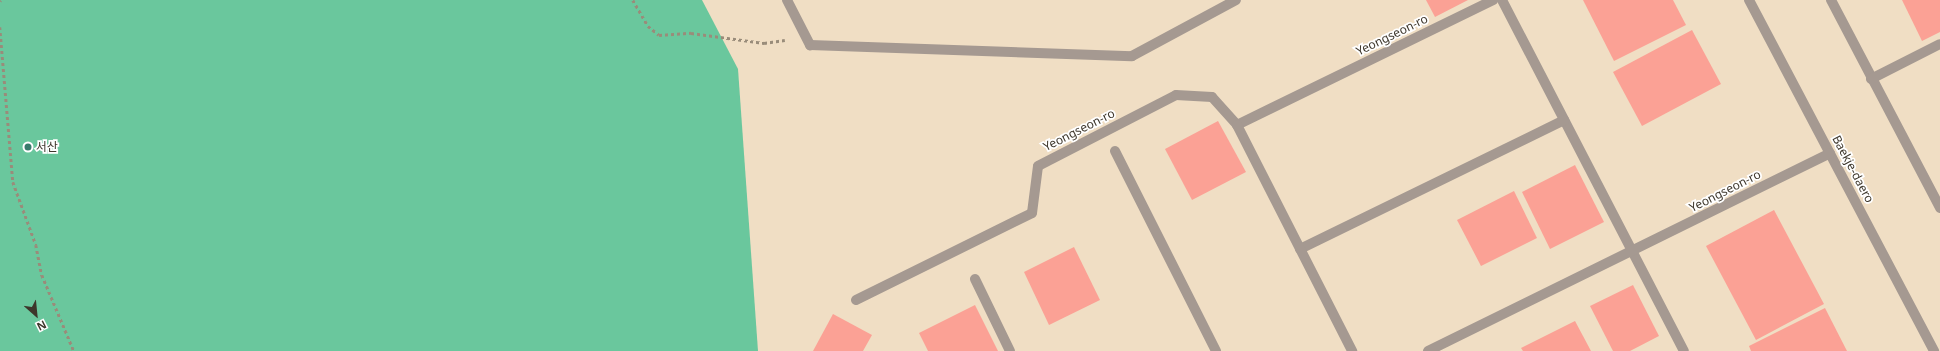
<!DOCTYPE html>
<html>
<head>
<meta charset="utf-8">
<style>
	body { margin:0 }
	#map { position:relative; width:1940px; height:351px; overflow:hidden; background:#f0dec4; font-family:"Noto Sans","Noto Sans KR",sans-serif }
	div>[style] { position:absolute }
	.forest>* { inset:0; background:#6ac79d }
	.building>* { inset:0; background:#fba195 }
	.path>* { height:2.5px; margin-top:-1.25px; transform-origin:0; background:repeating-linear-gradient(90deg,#998c7a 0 3px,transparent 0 6px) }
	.minor>* { height:10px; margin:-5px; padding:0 5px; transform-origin:5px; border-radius:5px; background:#a59991 }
	.dots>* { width:11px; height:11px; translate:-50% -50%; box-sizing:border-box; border:2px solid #fff; border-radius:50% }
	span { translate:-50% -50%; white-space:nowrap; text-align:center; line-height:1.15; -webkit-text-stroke:3.5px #fff; paint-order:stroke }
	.street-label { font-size:12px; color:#3d362b }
	.poi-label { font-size:12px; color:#3d362b }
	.left { translate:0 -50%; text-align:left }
	.north { position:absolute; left:16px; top:295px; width:40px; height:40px; -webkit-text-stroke:3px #fff; paint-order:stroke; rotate:153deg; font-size:11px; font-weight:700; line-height:16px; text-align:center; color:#3d362b }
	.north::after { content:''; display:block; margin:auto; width:14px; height:18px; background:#3d362b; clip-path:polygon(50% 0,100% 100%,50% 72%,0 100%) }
</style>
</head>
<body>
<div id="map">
	<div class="forest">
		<div style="clip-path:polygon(0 0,702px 0,738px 69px,758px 351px,0 351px)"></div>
	</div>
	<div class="building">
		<div style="clip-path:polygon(1426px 0,1468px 0,1435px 17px)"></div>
		<div style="clip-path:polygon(1583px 0,1673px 0,1686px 25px,1614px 61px)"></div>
		<div style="clip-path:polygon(1902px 0,1940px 0,1940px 32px,1922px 41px)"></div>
		<div style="clip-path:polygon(1692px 30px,1721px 84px,1642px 126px,1613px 72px)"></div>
		<div style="clip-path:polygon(1218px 121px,1246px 172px,1192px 200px,1165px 149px)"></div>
		<div style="clip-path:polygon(1575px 165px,1604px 222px,1550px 249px,1522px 192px)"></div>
		<div style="clip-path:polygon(1514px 191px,1537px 238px,1481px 266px,1457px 220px)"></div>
		<div style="clip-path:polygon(1774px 210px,1824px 304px,1756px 340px,1706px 246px)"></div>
		<div style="clip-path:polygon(1074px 247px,1100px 300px,1049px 325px,1024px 272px)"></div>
		<div style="clip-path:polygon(1633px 285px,1659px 336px,1630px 351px,1613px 351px,1590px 306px)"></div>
		<div style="clip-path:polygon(975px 305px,998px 351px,928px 351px,919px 333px)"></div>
		<div style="clip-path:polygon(1825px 308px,1847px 351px,1751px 351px,1749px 346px)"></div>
		<div style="clip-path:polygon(833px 314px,872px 335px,863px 351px,813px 351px)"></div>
		<div style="clip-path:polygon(1575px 321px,1591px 351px,1523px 351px,1521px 348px)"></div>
	</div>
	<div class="path">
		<div style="left:633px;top:0;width:30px;rotate:60deg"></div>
		<div style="left:648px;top:26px;width:14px;rotate:39deg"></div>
		<div style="left:659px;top:35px;width:32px;rotate:-4deg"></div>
		<div style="left:691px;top:33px;width:74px;rotate:7.8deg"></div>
		<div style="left:764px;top:43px;width:21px;rotate:-8deg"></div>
		<div style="left:0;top:1px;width:1px;rotate:-45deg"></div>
		<div style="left:0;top:27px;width:156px;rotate:85.2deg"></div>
		<div style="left:13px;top:182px;width:67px;rotate:69.9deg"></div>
		<div style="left:36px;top:245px;width:31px;rotate:79deg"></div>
		<div style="left:42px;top:275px;width:82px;rotate:67.2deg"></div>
	</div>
	<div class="minor">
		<div style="left:787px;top:0;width:51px;rotate:62.9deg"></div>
		<div style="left:810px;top:45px;width:322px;rotate:2deg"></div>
		<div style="left:1132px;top:56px;width:118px;rotate:-28.3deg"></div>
		<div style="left:1502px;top:0;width:395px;rotate:62.6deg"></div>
		<div style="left:1749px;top:0;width:397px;rotate:62.2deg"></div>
		<div style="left:1831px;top:0;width:235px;rotate:62.3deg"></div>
		<div style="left:1871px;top:79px;width:77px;rotate:-26.9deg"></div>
		<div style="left:1237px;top:125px;width:285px;rotate:-26deg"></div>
		<div style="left:1115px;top:151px;width:224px;rotate:63.2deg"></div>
		<div style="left:1300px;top:249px;width:294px;rotate:-26deg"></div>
		<div style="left:975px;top:279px;width:80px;rotate:64.1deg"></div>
		<div style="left:856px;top:300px;width:196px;rotate:-26.3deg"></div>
		<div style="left:1032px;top:213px;width:47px;rotate:-82.7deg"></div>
		<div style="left:1038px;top:166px;width:155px;rotate:-27.2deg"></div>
		<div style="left:1176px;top:95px;width:36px;rotate:3deg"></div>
		<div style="left:1212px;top:97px;width:38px;rotate:48deg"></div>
		<div style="left:1237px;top:125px;width:254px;rotate:63deg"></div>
		<div style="left:1428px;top:351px;width:448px;rotate:-26.2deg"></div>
	</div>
	<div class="dots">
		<div style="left:28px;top:147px;background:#397b6c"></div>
	</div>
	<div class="street-label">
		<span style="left:1392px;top:35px;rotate:-26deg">Yeongseon-ro</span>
		<span style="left:1079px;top:130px;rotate:-27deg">Yeongseon-ro</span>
		<span style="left:1853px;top:169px;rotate:62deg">Baekje-daero</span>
		<span style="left:1725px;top:191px;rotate:-27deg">Yeongseon-ro</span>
	</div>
	<div class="poi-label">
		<span class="left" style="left:36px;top:147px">서산</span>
	</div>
	<div class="north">N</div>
</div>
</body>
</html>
